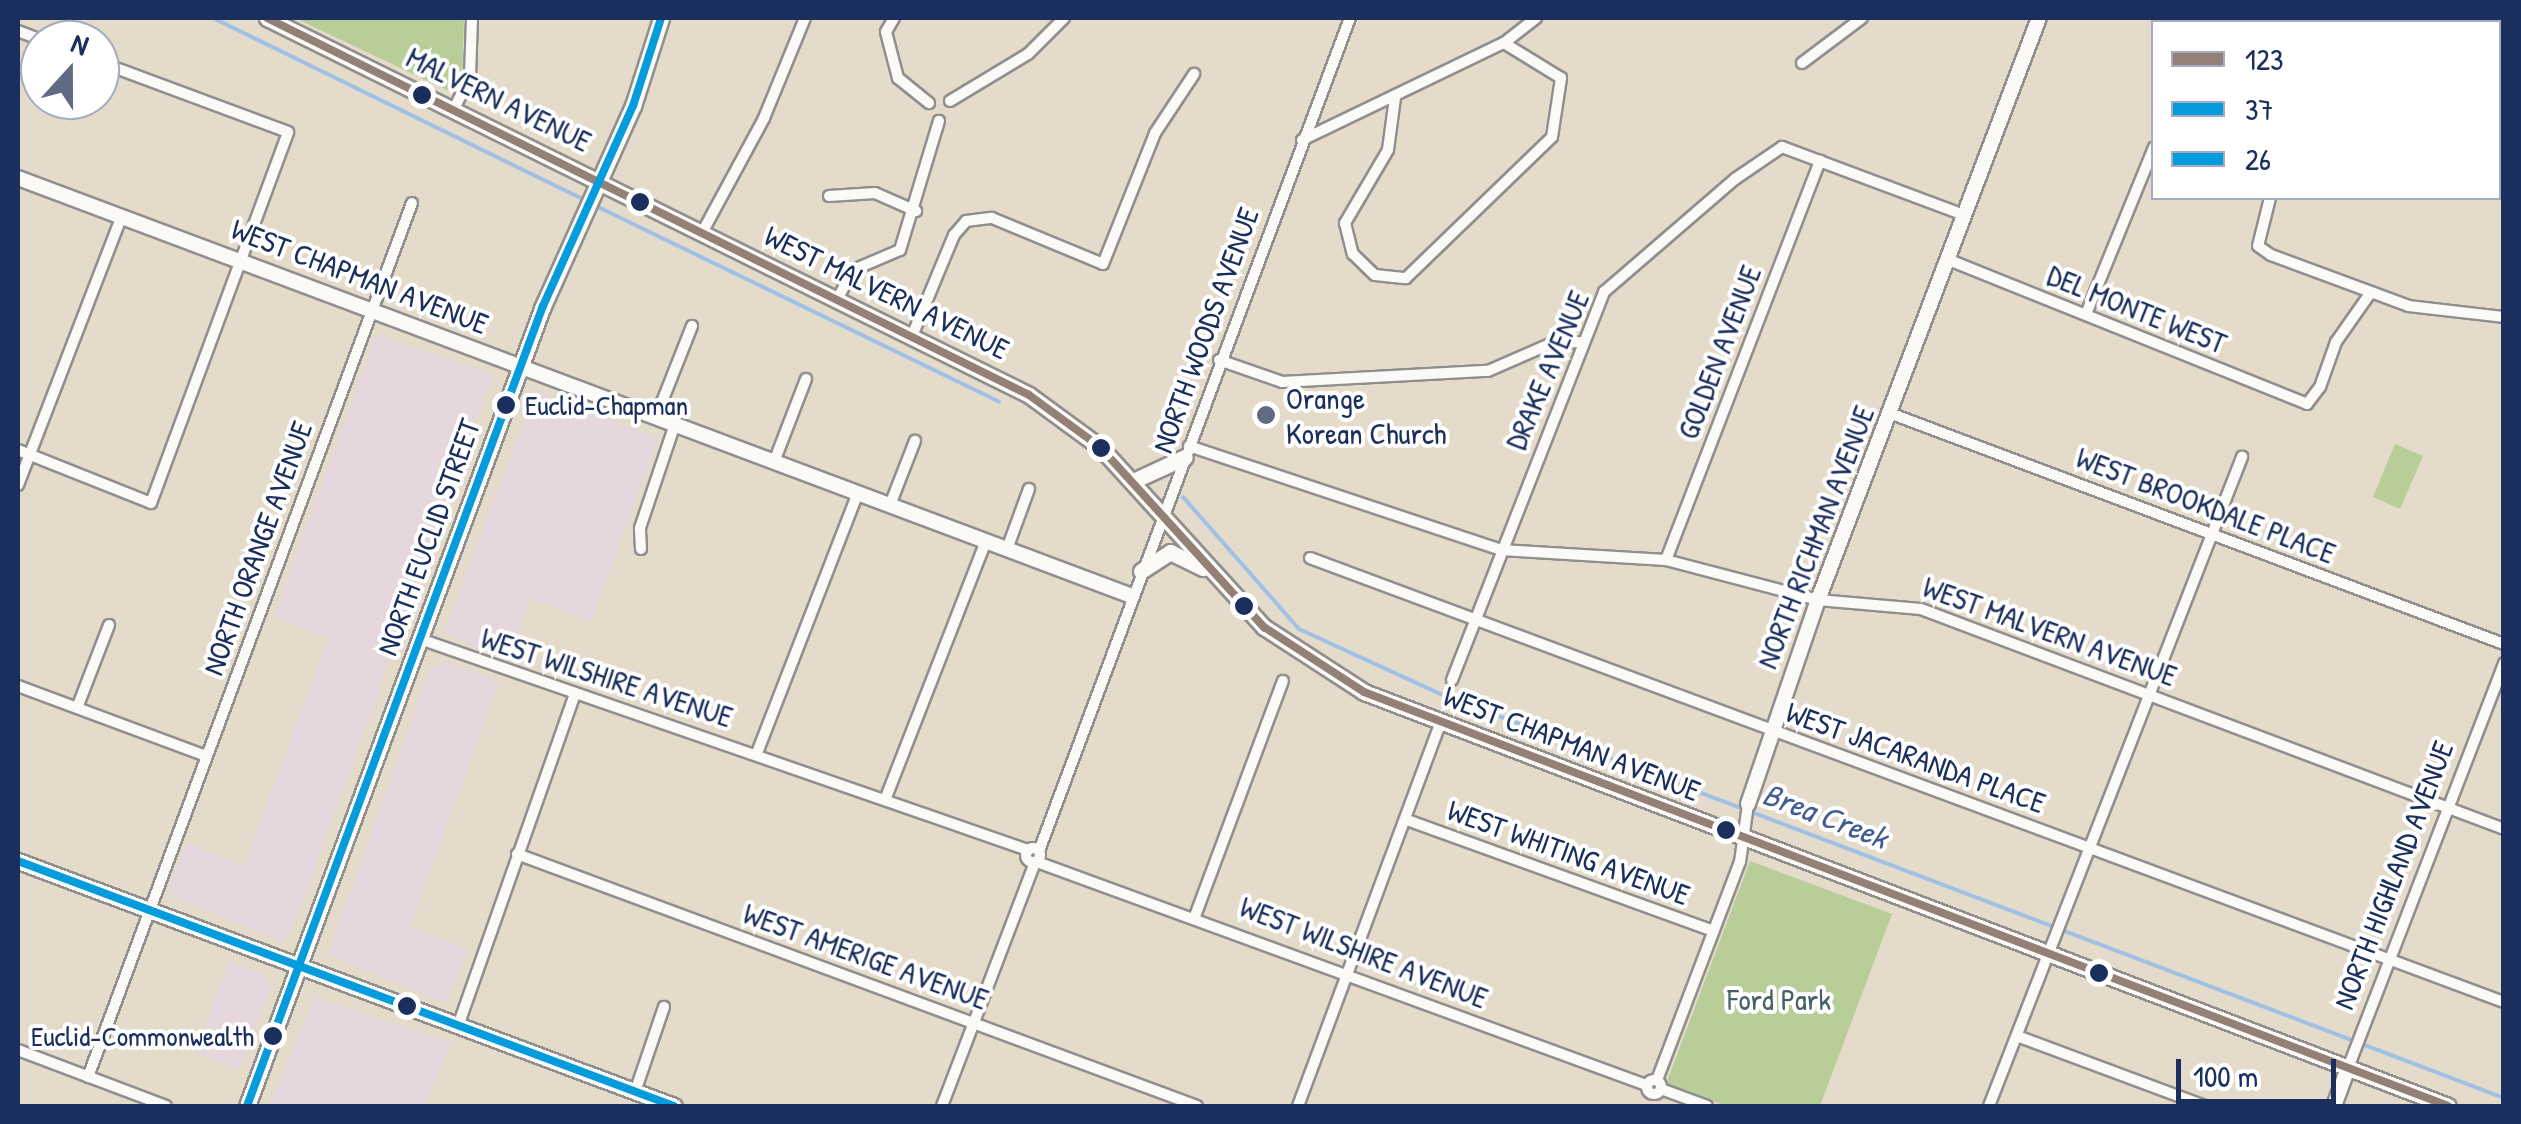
<!DOCTYPE html>
<html>
<head>
<meta charset="utf-8">
<style>
	body { margin:0 }
	#map { position:relative; width:2521px; height:1124px; overflow:hidden; background:#e4dbca; font-family:"Patrick Hand",sans-serif }
	div>[style] { position:absolute }
	.built>* { inset:0; background:#e6d6de }
	.green>* { inset:0; background:#b9cd98 }
	.stream>* { height:4px; margin:-2px; padding:0 2px; transform-origin:2px; border-radius:2px; background:#a1c0e5 }
	.roads { filter:drop-shadow(2px 0 #908f8e) drop-shadow(-2px 0 #908f8e) drop-shadow(0 2px #908f8e) drop-shadow(0 -2px #908f8e) }
	.minor>* { height:10px; margin:-5px; padding:0 5px; transform-origin:5px; border-radius:5px; background:#fbfaf7 }
	.minor>.ring { margin:-5px; padding:0; box-sizing:content-box; background:none; border:10px solid #fbfaf7; border-radius:50% }
	.tertiary>* { height:14px; margin:-7px; padding:0 7px; transform-origin:7px; border-radius:7px; background:#fbfaf7 }
	.secondary>* { height:15px; margin:-7.5px; padding:0 7.5px; transform-origin:7.5px; border-radius:7.5px; background:#fbfaf7 }
	.bus-1>* { height:8px; margin:-4px; padding:0 4px; transform-origin:4px; border-radius:4px; background:#938177 }
	.bus-2>* { height:8px; margin:-4px; padding:0 4px; transform-origin:4px; border-radius:4px; background:#049cdc }
	.bus-3>* { height:8px; margin:-4px; padding:0 4px; transform-origin:4px; border-radius:4px; background:#049cdc }
	.dots>* { width:28px; height:28px; translate:-50% -50%; box-sizing:border-box; border:5px solid #fff; border-radius:50% }
	span { translate:-50% -50%; white-space:nowrap; text-align:center; line-height:1.15; -webkit-text-stroke:8px #fff; paint-order:stroke }
	.bus-label { font-size:28px; color:#1b2f5e }
	.left { translate:0 -50%; text-align:left }
	.right { translate:-100% -50%; text-align:right }
	.street-label { font-size:30px; color:#1b2f5e }
	.poi-label { font-size:30px; color:#1b2f5e }
	.park-label { font-size:30px; color:#466264 }
	.water-label { font-size:32px; color:#405e91; font-style:italic }
	.frame { position:absolute; inset:0; border:20px solid #1b2f5e; pointer-events:none }
	.legend { position:absolute; left:2151px; top:20px; width:350px; height:180px; box-sizing:border-box; background:#fff; border:2px solid #a4acbf; margin:0; padding:12px 18px; list-style:none; font-size:30px; color:#1b2f5e }
	.legend li { display:flex; align-items:center; gap:20px; height:50px }
	.legend b { width:50px; border:2px solid #a4acbf }
	.north { position:absolute; left:20px; top:20px; width:100px; height:100px; box-sizing:border-box; background:#fff; border:2px solid #a4acbf; border-radius:50%; rotate:21deg; font-size:28px; font-weight:700; line-height:40px; text-align:center; color:#1b2f5e }
	.north::after { content:''; display:block; margin:auto; width:35px; height:45px; background:#616b84; clip-path:polygon(50% 0,100% 100%,50% 72%,0 100%) }
	.scale { position:absolute; left:2176px; top:1059px; width:160px; height:45px; box-sizing:border-box; border:5px solid #1b2f5e; border-top:0; padding-left:12px; font-size:30px; line-height:35px; white-space:nowrap; color:#1b2f5e; -webkit-text-stroke:8px #fff; paint-order:stroke }
</style>
</head>
<body>
<div id="map">
	<div class="built">
		<div style="clip-path:polygon(376px 335px,493px 374px,294px 925px,282px 941px,172px 896px,170px 886px,187px 843px,244px 866px,329px 638px,274px 617px)"></div>
		<div style="clip-path:polygon(536px 390px,658px 439px,591px 621px,530px 598px,507px 660px,444px 633px)"></div>
		<div style="clip-path:polygon(447px 662px,499px 682px,410px 927px,467px 949px,446px 1003px,328px 955px,430px 668px)"></div>
		<div style="clip-path:polygon(229px 962px,264px 975px,270px 987px,239px 1069px,195px 1052px)"></div>
		<div style="clip-path:polygon(315px 998px,451px 1043px,424px 1106px,269px 1106px)"></div>
	</div>
	<div class="green">
		<div style="clip-path:polygon(295px 18px,464px 18px,462px 81px,451px 92px)"></div>
		<div style="clip-path:polygon(2395px 444px,2423px 456px,2400px 509px,2373px 497px)"></div>
		<div style="clip-path:polygon(1750px 861px,1892px 914px,1820px 1106px,1726px 1106px,1666px 1084px)"></div>
	</div>
	<div class="stream">
		<div style="left:213px;top:18px;width:415px;rotate:26.1deg"></div>
		<div style="left:594px;top:205px;width:450px;rotate:25.9deg"></div>
		<div style="left:1183px;top:497px;width:176px;rotate:48.7deg"></div>
		<div style="left:1299px;top:629px;width:153px;rotate:24.7deg"></div>
		<div style="left:1438px;top:693px;width:1140px;rotate:20.8deg"></div>
	</div>
	<div class="roads">
		<div class="minor">
			<div style="left:894px;top:18px;width:16px;rotate:120deg"></div>
			<div style="left:886px;top:32px;width:48px;rotate:75.4deg"></div>
			<div style="left:898px;top:78px;width:40px;rotate:39deg"></div>
			<div style="left:2213px;top:22px;width:8px;rotate:-30deg"></div>
			<div style="left:2433px;top:22px;width:8px;rotate:-30deg"></div>
			<div style="left:18px;top:31px;width:26px;rotate:21deg"></div>
			<div style="left:1802px;top:63px;width:75px;rotate:-36.9deg"></div>
			<div style="left:1395px;top:98px;width:52px;rotate:97.7deg"></div>
			<div style="left:1388px;top:150px;width:85px;rotate:120.5deg"></div>
			<div style="left:1345px;top:223px;width:32px;rotate:76deg"></div>
			<div style="left:1353px;top:254px;width:30px;rotate:44deg"></div>
			<div style="left:1375px;top:275px;width:31px;rotate:6deg"></div>
			<div style="left:1406px;top:278px;width:203px;rotate:-44deg"></div>
			<div style="left:1552px;top:137px;width:60px;rotate:-81.3deg"></div>
			<div style="left:1561px;top:78px;width:67px;rotate:-148.4deg"></div>
			<div style="left:950px;top:101px;width:91px;rotate:-31.1deg"></div>
			<div style="left:1028px;top:54px;width:51px;rotate:-45deg"></div>
			<div style="left:455px;top:107px;width:34px;rotate:-64deg"></div>
			<div style="left:470px;top:76px;width:58px;rotate:-88deg"></div>
			<div style="left:1302px;top:140px;width:224px;rotate:-25.7deg"></div>
			<div style="left:1504px;top:43px;width:41px;rotate:-38deg"></div>
			<div style="left:2498px;top:188px;width:6px;rotate:9deg"></div>
			<div style="left:829px;top:196px;width:46px;rotate:-3.7deg"></div>
			<div style="left:875px;top:193px;width:45px;rotate:23.7deg"></div>
			<div style="left:2270px;top:198px;width:49px;rotate:104deg"></div>
			<div style="left:2258px;top:246px;width:16px;rotate:35deg"></div>
			<div style="left:2271px;top:255px;width:147px;rotate:20.3deg"></div>
			<div style="left:2409px;top:306px;width:96px;rotate:6.6deg"></div>
			<div style="left:703px;top:231px;width:128px;rotate:-61.6deg"></div>
			<div style="left:764px;top:118px;width:108px;rotate:-67.7deg"></div>
			<div style="left:1949px;top:260px;width:386px;rotate:21.9deg"></div>
			<div style="left:2307px;top:404px;width:21px;rotate:-53deg"></div>
			<div style="left:2320px;top:387px;width:48px;rotate:-70.4deg"></div>
			<div style="left:2336px;top:342px;width:61px;rotate:-55deg"></div>
			<div style="left:838px;top:298px;width:32px;rotate:-62deg"></div>
			<div style="left:853px;top:270px;width:51px;rotate:-23.1deg"></div>
			<div style="left:900px;top:250px;width:135px;rotate:-73.2deg"></div>
			<div style="left:2086px;top:314px;width:180px;rotate:-67.8deg"></div>
			<div style="left:912px;top:336px;width:109px;rotate:-67.4deg"></div>
			<div style="left:954px;top:235px;width:18px;rotate:-49deg"></div>
			<div style="left:966px;top:221px;width:26px;rotate:-7deg"></div>
			<div style="left:992px;top:218px;width:120px;rotate:22.5deg"></div>
			<div style="left:1103px;top:264px;width:141px;rotate:-68.3deg"></div>
			<div style="left:1155px;top:133px;width:71px;rotate:-56.5deg"></div>
			<div style="left:1219px;top:360px;width:67px;rotate:19.2deg"></div>
			<div style="left:1282px;top:382px;width:206px;rotate:-3.1deg"></div>
			<div style="left:1488px;top:371px;width:70px;rotate:-23.6deg"></div>
			<div style="left:1552px;top:343px;width:30px;rotate:-2deg"></div>
			<div style="left:1892px;top:414px;width:654px;rotate:20.6deg"></div>
			<div style="left:656px;top:417px;width:98px;rotate:-68.4deg"></div>
			<div style="left:1189px;top:446px;width:329px;rotate:18.4deg"></div>
			<div style="left:1501px;top:550px;width:165px;rotate:3.5deg"></div>
			<div style="left:1666px;top:560px;width:157px;rotate:14.7deg"></div>
			<div style="left:1818px;top:600px;width:103px;rotate:5deg"></div>
			<div style="left:1921px;top:609px;width:623px;rotate:20.67deg"></div>
			<div style="left:18px;top:450px;width:143px;rotate:21.7deg"></div>
			<div style="left:151px;top:503px;width:395px;rotate:-69.7deg"></div>
			<div style="left:288px;top:132px;width:201px;rotate:-159.6deg"></div>
			<div style="left:774px;top:462px;width:89px;rotate:-68.9deg"></div>
			<div style="left:18px;top:485px;width:288px;rotate:-68.9deg"></div>
			<div style="left:890px;top:505px;width:69px;rotate:-68.7deg"></div>
			<div style="left:641px;top:549px;width:21px;rotate:-93deg"></div>
			<div style="left:640px;top:528px;width:110px;rotate:-71.4deg"></div>
			<div style="left:1007px;top:549px;width:64px;rotate:-69.9deg"></div>
			<div style="left:1310px;top:558px;width:1274px;rotate:20.4deg"></div>
			<div style="left:1666px;top:560px;width:428px;rotate:-68.9deg"></div>
			<div style="left:420px;top:639px;width:644px;rotate:19.14deg"></div>
			<div style="left:1452px;top:680px;width:417px;rotate:-68.6deg"></div>
			<div style="left:1604px;top:292px;width:173px;rotate:-40.8deg"></div>
			<div style="left:1735px;top:179px;width:57px;rotate:-34.2deg"></div>
			<div style="left:1782px;top:147px;width:194px;rotate:20.5deg"></div>
			<div style="left:18px;top:686px;width:201px;rotate:20.4deg"></div>
			<div style="left:77px;top:708px;width:89px;rotate:-68.9deg"></div>
			<div style="left:757px;top:753px;width:279px;rotate:-68.8deg"></div>
			<div style="left:885px;top:800px;width:278px;rotate:-68.7deg"></div>
			<div style="left:1407px;top:820px;width:326px;rotate:19.9deg"></div>
			<div class="ring" style="left:1026px;top:848px;width:4px;height:4px"></div>
			<div style="left:1039px;top:851px;width:889px;rotate:-69.53deg"></div>
			<div style="left:517px;top:854px;width:725px;rotate:20.33deg"></div>
			<div style="left:1037px;top:862px;width:649px;rotate:20.11deg"></div>
			<div style="left:1195px;top:916px;width:251px;rotate:-69.5deg"></div>
			<div style="left:458px;top:1026px;width:349px;rotate:-70.6deg"></div>
			<div style="left:2017px;top:1036px;width:201px;rotate:20.4deg"></div>
			<div style="left:18px;top:1050px;width:158px;rotate:20.7deg"></div>
			<div style="left:2348px;top:1068px;width:434px;rotate:-68.9deg"></div>
			<div style="left:88px;top:1077px;width:932px;rotate:-69.66deg"></div>
			<div class="ring" style="left:1647px;top:1080px;width:4px;height:4px"></div>
			<div style="left:1657px;top:1080px;width:233px;rotate:-69.2deg"></div>
			<div style="left:1740px;top:862px;width:59px;rotate:-82.1deg"></div>
			<div style="left:1661px;top:1089px;width:49px;rotate:20.3deg"></div>
			<div style="left:635px;top:1092px;width:90px;rotate:-71.2deg"></div>
			<div style="left:942px;top:1106px;width:260px;rotate:-69.1deg"></div>
			<div style="left:1298px;top:1106px;width:410px;rotate:-69.6deg"></div>
			<div style="left:1989px;top:1106px;width:697px;rotate:-68.7deg"></div>
		</div>
		<div class="tertiary">
			<div style="left:18px;top:178px;width:1190px;rotate:20.57deg"></div>
			<div style="left:1748px;top:804px;width:216px;rotate:-71.1deg"></div>
			<div style="left:1818px;top:600px;width:623px;rotate:-69.21deg"></div>
			<div style="left:2334px;top:1106px;width:40px;rotate:-69.8deg"></div>
		</div>
		<div class="secondary">
			<div style="left:267px;top:18px;width:850px;rotate:26.32deg"></div>
			<div style="left:1029px;top:395px;width:88px;rotate:36.2deg"></div>
			<div style="left:1100px;top:447px;width:244px;rotate:47.7deg"></div>
			<div style="left:1264px;top:627px;width:119px;rotate:33deg"></div>
			<div style="left:1364px;top:692px;width:1160px;rotate:20.9deg"></div>
			<div style="left:1133px;top:481px;width:57px;rotate:-24.8deg"></div>
			<div style="left:1141px;top:571px;width:35px;rotate:-33deg"></div>
			<div style="left:1170px;top:552px;width:37px;rotate:26deg"></div>
			<div style="left:18px;top:861px;width:700px;rotate:20.48deg"></div>
			<div style="left:247px;top:1106px;width:853px;rotate:-69.7deg"></div>
			<div style="left:543px;top:306px;width:219px;rotate:-65.8deg"></div>
			<div style="left:633px;top:106px;width:92px;rotate:-72.3deg"></div>
		</div>
	</div>
	<div class="bus-1">
		<div style="left:267px;top:18px;width:850px;rotate:26.32deg"></div>
		<div style="left:1029px;top:395px;width:88px;rotate:36.2deg"></div>
		<div style="left:1100px;top:447px;width:244px;rotate:47.7deg"></div>
		<div style="left:1264px;top:627px;width:119px;rotate:33deg"></div>
		<div style="left:1364px;top:692px;width:1160px;rotate:20.9deg"></div>
	</div>
	<div class="bus-2">
		<div style="left:247px;top:1106px;width:853px;rotate:-69.7deg"></div>
		<div style="left:543px;top:306px;width:219px;rotate:-65.8deg"></div>
		<div style="left:633px;top:106px;width:92px;rotate:-72.3deg"></div>
	</div>
	<div class="bus-3">
		<div style="left:18px;top:861px;width:700px;rotate:20.48deg"></div>
	</div>
	<div class="dots">
		<div style="left:422px;top:95px;background:#1b2f5e"></div>
		<div style="left:640px;top:202px;background:#1b2f5e"></div>
		<div style="left:506px;top:405px;background:#1b2f5e"></div>
		<div style="left:1266px;top:415px;background:#616b84"></div>
		<div style="left:1101px;top:448px;background:#1b2f5e"></div>
		<div style="left:1244px;top:606px;background:#1b2f5e"></div>
		<div style="left:1726px;top:830px;background:#1b2f5e"></div>
		<div style="left:2099px;top:973px;background:#1b2f5e"></div>
		<div style="left:407px;top:1006px;background:#1b2f5e"></div>
		<div style="left:273px;top:1036px;background:#1b2f5e"></div>
	</div>
	<div class="bus-label">
		<span class="left" style="left:525px;top:405px">Euclid-Chapman</span>
		<span class="right" style="left:254px;top:1036px">Euclid-Commonwealth</span>
	</div>
	<div class="street-label">
		<span style="left:499px;top:99px;rotate:26deg">MALVERN AVENUE</span>
		<span style="left:360px;top:276px;rotate:21deg">WEST CHAPMAN AVENUE</span>
		<span style="left:887px;top:292px;rotate:26deg">WEST MALVERN AVENUE</span>
		<span style="left:2137px;top:309px;rotate:22deg">DEL MONTE WEST</span>
		<span style="left:1205px;top:330px;rotate:-70deg">NORTH WOODS AVENUE</span>
		<span style="left:1719px;top:352px;rotate:-69deg">GOLDEN AVENUE</span>
		<span style="left:1547px;top:370px;rotate:-67deg">DRAKE AVENUE</span>
		<span style="left:2206px;top:505px;rotate:21deg">WEST BROOKDALE PLACE</span>
		<span style="left:428px;top:537px;rotate:-70deg">NORTH EUCLID STREET</span>
		<span style="left:1815px;top:537px;rotate:-69deg">NORTH RICHMAN AVENUE</span>
		<span style="left:257px;top:548px;rotate:-70deg">NORTH ORANGE AVENUE</span>
		<span style="left:2050px;top:631px;rotate:20deg">WEST MALVERN AVENUE</span>
		<span style="left:607px;top:677px;rotate:18deg">WEST WILSHIRE AVENUE</span>
		<span style="left:1572px;top:743px;rotate:21deg">WEST CHAPMAN AVENUE</span>
		<span style="left:1916px;top:757px;rotate:20deg">WEST JACARANDA PLACE</span>
		<span style="left:1569px;top:852px;rotate:20deg">WEST WHITING AVENUE</span>
		<span style="left:2393px;top:875px;rotate:-69deg">NORTH HIGHLAND AVENUE</span>
		<span style="left:1364px;top:952px;rotate:21deg">WEST WILSHIRE AVENUE</span>
		<span style="left:866px;top:956px;rotate:20deg">WEST AMERIGE AVENUE</span>
	</div>
	<div class="poi-label">
		<span class="left" style="left:1286px;top:415px">Orange<br>Korean Church</span>
	</div>
	<div class="park-label">
		<span style="left:1779px;top:999px">Ford Park</span>
	</div>
	<div class="water-label">
		<span style="left:1825px;top:816px;rotate:21deg">Brea Creek</span>
	</div>
	<div class="frame"></div>
	<ul class="legend">
	<li><b style="height:12px;background:#938177"></b>123</li>
	<li><b style="height:12px;background:#049cdc"></b>37</li>
	<li><b style="height:12px;background:#049cdc"></b>26</li>
	</ul>
	<div class="north">N</div>
	<div class="scale">100 m</div>
</div>
</body>
</html>
